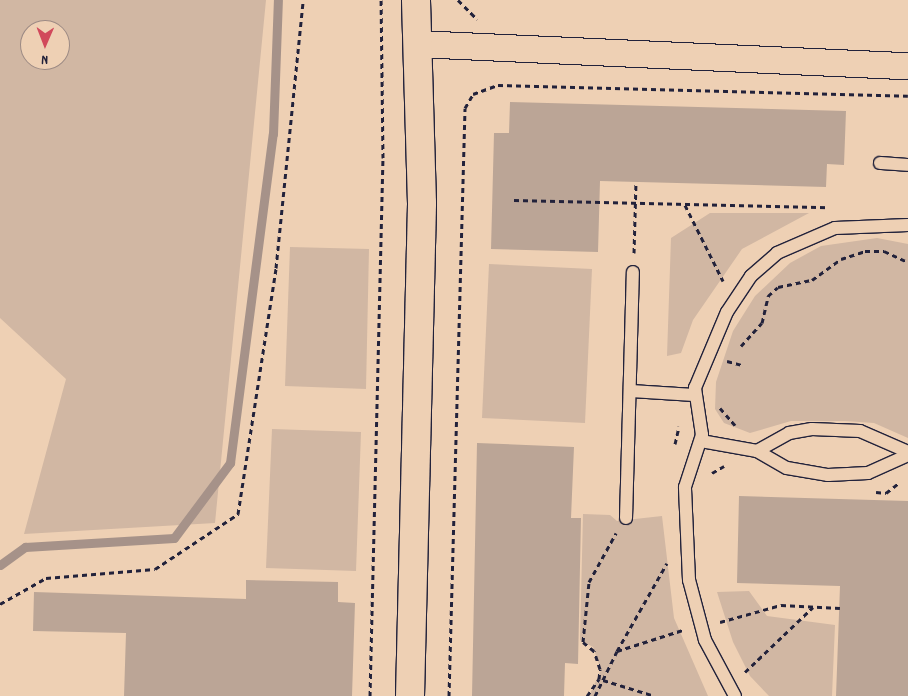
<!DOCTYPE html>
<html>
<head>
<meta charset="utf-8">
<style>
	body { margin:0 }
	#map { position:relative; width:908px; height:696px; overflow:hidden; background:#eed0b4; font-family:Dekko,sans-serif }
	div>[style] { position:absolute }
	.green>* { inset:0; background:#d1b7a3 }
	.stream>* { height:9px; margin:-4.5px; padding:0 4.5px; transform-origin:4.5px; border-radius:4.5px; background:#a69289 }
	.building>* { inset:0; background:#bba596 }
	.path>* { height:3px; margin-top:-1.5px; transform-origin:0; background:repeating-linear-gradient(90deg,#22223b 0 5px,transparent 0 9px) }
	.roads { filter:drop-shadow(1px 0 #22223b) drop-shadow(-1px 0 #22223b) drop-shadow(0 1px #22223b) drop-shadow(0 -1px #22223b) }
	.lane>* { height:12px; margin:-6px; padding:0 6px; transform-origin:6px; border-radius:6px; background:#eed0b4 }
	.street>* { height:26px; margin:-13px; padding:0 13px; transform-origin:13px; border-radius:13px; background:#eed0b4 }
	.secondary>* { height:28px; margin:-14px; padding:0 14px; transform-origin:14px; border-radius:14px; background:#eed0b4 }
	span { translate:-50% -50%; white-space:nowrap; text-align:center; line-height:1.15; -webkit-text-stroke:4.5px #eed0b4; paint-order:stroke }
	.north { position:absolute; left:20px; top:20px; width:50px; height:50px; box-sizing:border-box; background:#eed0b4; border:1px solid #9c8a84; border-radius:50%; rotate:181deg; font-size:14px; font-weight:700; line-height:20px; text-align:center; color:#22223b }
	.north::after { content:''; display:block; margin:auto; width:18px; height:22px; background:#d1495b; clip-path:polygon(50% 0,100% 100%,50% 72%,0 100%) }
</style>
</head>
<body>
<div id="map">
	<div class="green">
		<div style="clip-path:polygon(evenodd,0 0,266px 0,215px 523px,24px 534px,66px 379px,0 318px,0 0,30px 30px,60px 30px,60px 60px,30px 60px,30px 30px)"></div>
		<div style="clip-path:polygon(710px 213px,809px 213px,742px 249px,693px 320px,681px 353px,667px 356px,671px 238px)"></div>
		<div style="clip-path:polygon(877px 238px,908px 244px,908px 438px,874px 423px,845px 421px,791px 421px,750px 433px,724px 423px,715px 409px,716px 382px,733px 331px,755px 296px,790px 263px,821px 246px)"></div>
		<div style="clip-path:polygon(290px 247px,369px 249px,366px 389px,285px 386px)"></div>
		<div style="clip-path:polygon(489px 264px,592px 269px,585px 423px,482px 418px)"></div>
		<div style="clip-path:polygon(272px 429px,361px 432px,356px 571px,266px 568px)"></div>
		<div style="clip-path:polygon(583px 514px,610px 515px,617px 521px,662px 516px,674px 618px,708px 696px,589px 696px,601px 670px,593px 647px,580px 640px)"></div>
		<div style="clip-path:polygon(749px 591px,767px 616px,835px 625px,832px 696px,769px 696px,750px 676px,733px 642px,717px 592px)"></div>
	</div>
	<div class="stream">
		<div style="left:0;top:565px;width:31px;rotate:-36deg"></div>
		<div style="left:25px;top:547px;width:149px;rotate:-3.5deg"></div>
		<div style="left:174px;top:538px;width:94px;rotate:-53.3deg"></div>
		<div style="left:230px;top:463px;width:332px;rotate:-82.6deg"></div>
		<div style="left:273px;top:134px;width:134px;rotate:-87.9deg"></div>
	</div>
	<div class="building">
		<div style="clip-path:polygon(510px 102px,846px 111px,844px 165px,827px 164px,826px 187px,600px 181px,598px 252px,491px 249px,494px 133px,509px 133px)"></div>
		<div style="clip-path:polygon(477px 443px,574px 447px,571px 518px,581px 518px,578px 664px,565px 663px,564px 696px,472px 696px)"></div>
		<div style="clip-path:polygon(739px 496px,908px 501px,908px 696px,836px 696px,840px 586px,737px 583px)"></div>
		<div style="clip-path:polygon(246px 580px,338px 582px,338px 602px,355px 603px,352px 696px,124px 696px,126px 633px,33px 631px,34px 592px,246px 599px)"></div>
	</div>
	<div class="path">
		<div style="left:458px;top:0;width:27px;rotate:45deg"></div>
		<div style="left:514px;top:200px;width:315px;rotate:1.3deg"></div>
		<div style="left:685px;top:205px;width:85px;rotate:63.4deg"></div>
		<div style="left:634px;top:253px;width:71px;rotate:-88.4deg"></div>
		<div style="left:741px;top:346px;width:31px;rotate:-48deg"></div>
		<div style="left:762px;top:323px;width:28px;rotate:-77deg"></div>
		<div style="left:768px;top:296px;width:13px;rotate:-42deg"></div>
		<div style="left:778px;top:287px;width:35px;rotate:-12deg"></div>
		<div style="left:812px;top:280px;width:36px;rotate:-36deg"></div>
		<div style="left:841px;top:259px;width:25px;rotate:-18deg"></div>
		<div style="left:865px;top:251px;width:19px"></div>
		<div style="left:884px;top:251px;width:26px;rotate:25deg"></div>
		<div style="left:727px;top:361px;width:16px;rotate:15deg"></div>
		<div style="left:720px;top:408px;width:23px;rotate:49deg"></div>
		<div style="left:675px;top:444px;width:18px;rotate:-77deg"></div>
		<div style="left:712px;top:473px;width:14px;rotate:-30deg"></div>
		<div style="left:876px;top:492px;width:10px;rotate:6deg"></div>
		<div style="left:886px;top:493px;width:16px;rotate:-38deg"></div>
		<div style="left:0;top:604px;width:53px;rotate:-29.5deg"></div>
		<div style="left:46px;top:578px;width:109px;rotate:-4.7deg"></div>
		<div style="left:155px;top:569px;width:100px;rotate:-33.5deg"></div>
		<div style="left:238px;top:514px;width:249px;rotate:-81.2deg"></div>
		<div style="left:276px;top:268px;width:269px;rotate:-84.2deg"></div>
		<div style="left:720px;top:622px;width:63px;rotate:-15.6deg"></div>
		<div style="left:781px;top:605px;width:59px;rotate:2.9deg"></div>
		<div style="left:617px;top:651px;width:101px;rotate:-60.4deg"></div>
		<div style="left:745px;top:672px;width:94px;rotate:-43.7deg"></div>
		<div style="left:603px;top:680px;width:54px;rotate:17.1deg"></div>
		<div style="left:370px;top:696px;width:538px;rotate:-88.62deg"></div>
		<div style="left:383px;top:158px;width:158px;rotate:-90.7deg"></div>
		<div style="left:449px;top:696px;width:588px;rotate:-88.44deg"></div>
		<div style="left:465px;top:108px;width:16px;rotate:-60deg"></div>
		<div style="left:473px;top:94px;width:27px;rotate:-20deg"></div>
		<div style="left:498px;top:85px;width:410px;rotate:1.5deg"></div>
		<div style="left:587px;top:696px;width:21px;rotate:-55deg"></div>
		<div style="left:599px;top:679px;width:10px;rotate:-84deg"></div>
		<div style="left:600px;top:669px;width:19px;rotate:-108deg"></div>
		<div style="left:594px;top:651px;width:14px;rotate:-141deg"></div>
		<div style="left:583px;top:642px;width:60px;rotate:-84.3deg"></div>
		<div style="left:589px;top:582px;width:56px;rotate:-61.1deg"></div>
		<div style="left:595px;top:696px;width:50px;rotate:-63.9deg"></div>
		<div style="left:617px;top:651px;width:69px;rotate:-17.7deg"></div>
	</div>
	<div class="roads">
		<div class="lane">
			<div style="left:880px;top:163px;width:28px;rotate:4deg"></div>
			<div style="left:631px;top:391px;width:63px;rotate:3.6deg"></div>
			<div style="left:701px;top:441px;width:57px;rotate:10.1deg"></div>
			<div style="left:757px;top:451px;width:34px;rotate:30deg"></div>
			<div style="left:787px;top:468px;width:42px;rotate:9.7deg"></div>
			<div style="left:828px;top:475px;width:40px;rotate:-2.9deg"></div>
			<div style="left:868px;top:473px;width:44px;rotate:-24.2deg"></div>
			<div style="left:757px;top:451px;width:37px;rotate:-29deg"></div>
			<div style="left:789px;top:433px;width:23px;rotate:-10deg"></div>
			<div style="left:812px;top:429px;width:48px;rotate:2.4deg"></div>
			<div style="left:860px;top:431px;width:52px;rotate:23.6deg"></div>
			<div style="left:626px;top:518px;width:246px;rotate:-88.4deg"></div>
			<div style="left:735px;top:696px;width:64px;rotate:-118.2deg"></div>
			<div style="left:705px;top:640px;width:62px;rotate:-104.9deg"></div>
			<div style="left:689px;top:580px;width:93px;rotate:-92.5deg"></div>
			<div style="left:685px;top:487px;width:55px;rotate:-71.9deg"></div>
			<div style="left:702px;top:435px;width:48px;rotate:-98.5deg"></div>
			<div style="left:695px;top:388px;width:82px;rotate:-67.2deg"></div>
			<div style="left:727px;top:312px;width:43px;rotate:-56.3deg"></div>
			<div style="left:751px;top:276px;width:35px;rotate:-41deg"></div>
			<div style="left:777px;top:253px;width:63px;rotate:-23.3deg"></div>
			<div style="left:835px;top:228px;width:73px;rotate:-2.4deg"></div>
		</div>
		<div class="street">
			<div style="left:417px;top:44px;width:491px;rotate:2.6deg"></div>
		</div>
		<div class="secondary">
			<div style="left:410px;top:696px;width:493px;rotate:-88.6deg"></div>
			<div style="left:422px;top:203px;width:203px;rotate:-91.7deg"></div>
		</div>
	</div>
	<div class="north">N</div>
</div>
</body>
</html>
